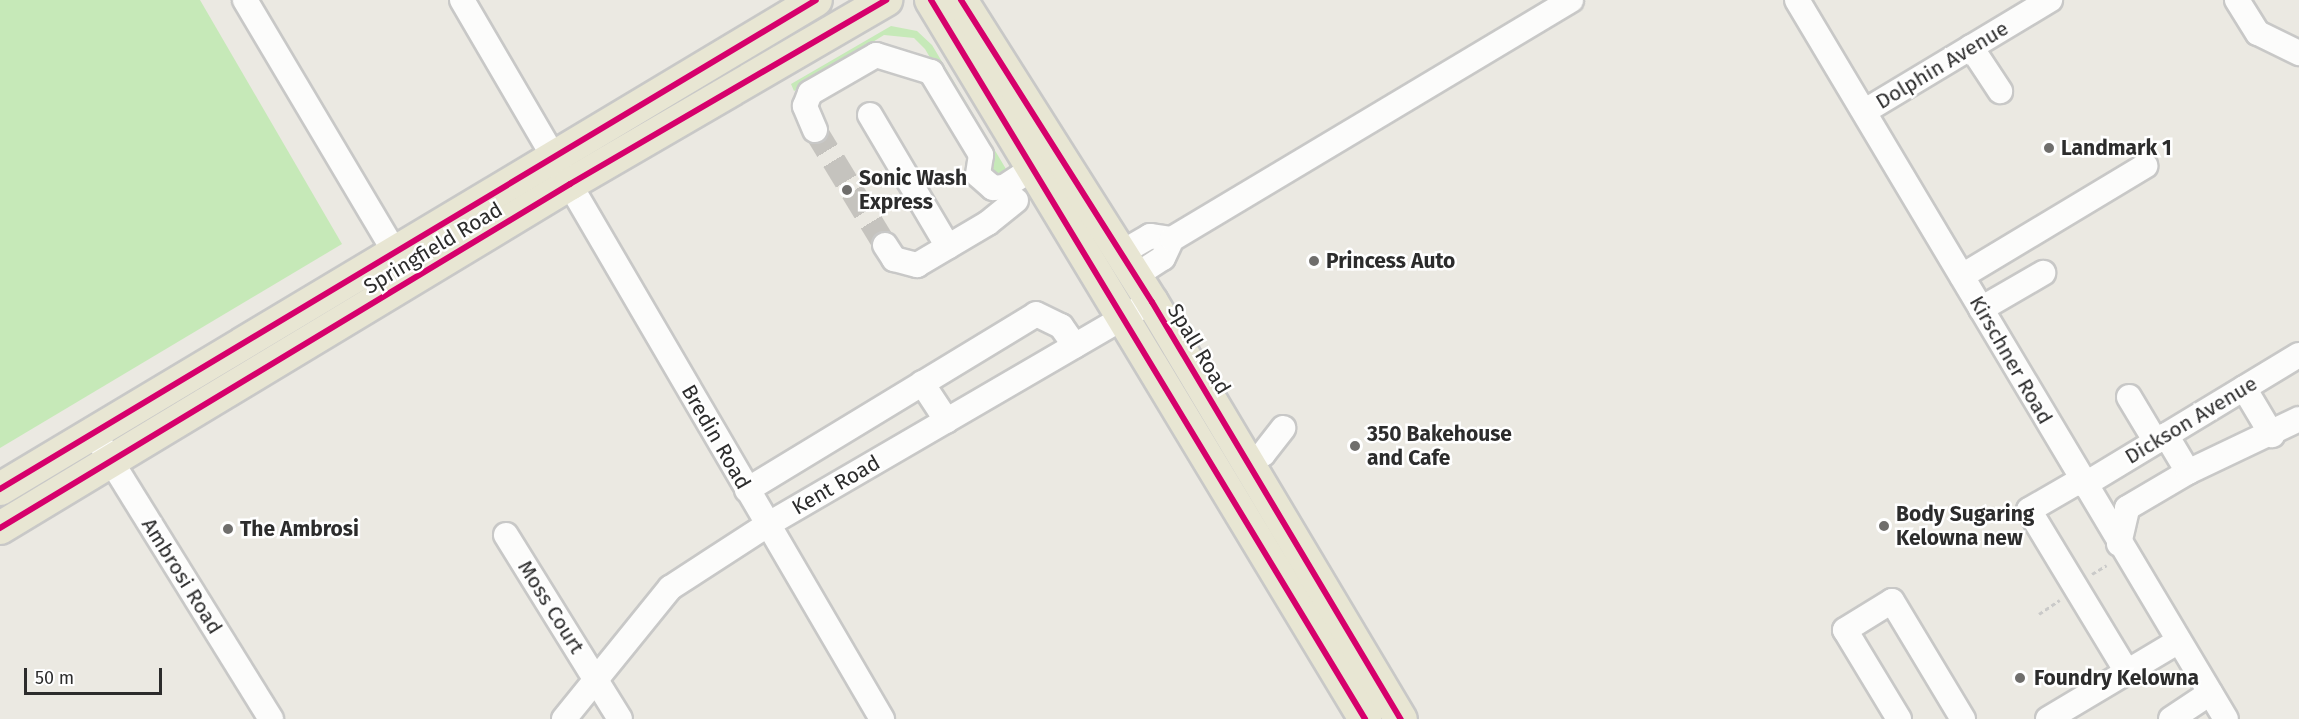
<!DOCTYPE html>
<html>
<head>
<meta charset="utf-8">
<style>
	body { margin:0 }
	#map { position:relative; width:2299px; height:719px; overflow:hidden; background:#ebe9e2; font-family:"Fira Sans",sans-serif }
	div>[style] { position:absolute }
	.green>* { inset:0; background:#c6e9b8 }
	.minor-tunnel>* { height:24px; margin-top:-12px; transform-origin:0; background:repeating-linear-gradient(90deg,#c5c3be 0 24px,transparent 0 36px) }
	.path>* { height:3px; margin-top:-1.5px; transform-origin:0; background:repeating-linear-gradient(90deg,#cacac9 0 4.5px,transparent 0 7.5px) }
	.roads { filter:drop-shadow(2px 0 #c8c8c7) drop-shadow(-2px 0 #c8c8c7) drop-shadow(0 2px #c8c8c7) drop-shadow(0 -2px #c8c8c7) }
	.minor>* { height:24px; margin:-12px; padding:0 12px; transform-origin:12px; border-radius:12px; background:#fcfcfb }
	.major>* { height:32px; margin:-16px; padding:0 16px; transform-origin:16px; border-radius:16px; background:#e8e6d3 }
	.cycleway>* { height:6px; margin:-3px; padding:0 3px; transform-origin:3px; border-radius:3px; background:#d6006c }
	.dots>* { width:16px; height:16px; translate:-50% -50%; box-sizing:border-box; border:3px solid #fff; border-radius:50% }
	span { translate:-50% -50%; white-space:nowrap; text-align:center; line-height:1.15; -webkit-text-stroke:5px #fff; paint-order:stroke }
	.street-label { font-size:21px; color:#2c2c2c }
	.poi-label { font-size:21px; color:#2c2c2c; font-weight:700 }
	.left { translate:0 -50%; text-align:left }
	.scale { position:absolute; left:24px; top:668px; width:138px; height:27px; box-sizing:border-box; border:3px solid #2c2c2c; border-top:0; padding-left:8px; font-size:18px; line-height:21px; white-space:nowrap; color:#2c2c2c; -webkit-text-stroke:4px #fff; paint-order:stroke }
</style>
</head>
<body>
<div id="map">
	<div class="green">
		<div style="clip-path:polygon(0 0,200px 0,342px 244px,0 448px)"></div>
		<div style="clip-path:polygon(891px 26px,917px 31px,932px 45px,1006px 169px,994px 176px,990px 169px,993px 165px,925px 49px,914px 38px,884px 35px,794px 91px,791px 84px)"></div>
	</div>
	<div class="minor-tunnel">
		<div style="left:815px;top:130px;width:135px;rotate:58.7deg"></div>
	</div>
	<div class="path">
		<div style="left:2092px;top:574px;width:17px;rotate:-31deg"></div>
		<div style="left:2039px;top:614px;width:25px;rotate:-34deg"></div>
	</div>
	<div class="roads">
		<div class="minor">
			<div style="left:245px;top:0;width:295px;rotate:59.3deg"></div>
			<div style="left:462px;top:0;width:833px;rotate:59.71deg"></div>
			<div style="left:1797px;top:0;width:837px;rotate:59.18deg"></div>
			<div style="left:2237px;top:0;width:39px;rotate:58deg"></div>
			<div style="left:2258px;top:33px;width:46px;rotate:26deg"></div>
			<div style="left:1971px;top:47px;width:53px;rotate:56.6deg"></div>
			<div style="left:1865px;top:111px;width:216px;rotate:-31deg"></div>
			<div style="left:870px;top:115px;width:153px;rotate:59.4deg"></div>
			<div style="left:815px;top:130px;width:26px;rotate:-113deg"></div>
			<div style="left:805px;top:106px;width:14px;rotate:-69deg"></div>
			<div style="left:810px;top:93px;width:76px;rotate:-29.9deg"></div>
			<div style="left:876px;top:55px;width:58px;rotate:17.2deg"></div>
			<div style="left:931px;top:72px;width:97px;rotate:58.9deg"></div>
			<div style="left:981px;top:155px;width:20px;rotate:99deg"></div>
			<div style="left:978px;top:175px;width:20px;rotate:41deg"></div>
			<div style="left:993px;top:188px;width:11px;rotate:-5deg"></div>
			<div style="left:1004px;top:187px;width:37px;rotate:-33deg"></div>
			<div style="left:885px;top:245px;width:17px;rotate:57deg"></div>
			<div style="left:894px;top:259px;width:24px;rotate:15deg"></div>
			<div style="left:917px;top:265px;width:82px;rotate:-30.6deg"></div>
			<div style="left:988px;top:223px;width:36px;rotate:-39deg"></div>
			<div style="left:1121px;top:253px;width:34px;rotate:-30deg"></div>
			<div style="left:1150px;top:236px;width:22px;rotate:8deg"></div>
			<div style="left:1135px;top:276px;width:33px;rotate:-33deg"></div>
			<div style="left:1163px;top:258px;width:21px;rotate:-65deg"></div>
			<div style="left:1172px;top:239px;width:465px;rotate:-30.9deg"></div>
			<div style="left:1962px;top:276px;width:214px;rotate:-31deg"></div>
			<div style="left:1981px;top:309px;width:72px;rotate:-30.1deg"></div>
			<div style="left:922px;top:383px;width:45px;rotate:56.7deg"></div>
			<div style="left:2244px;top:388px;width:55px;rotate:59.2deg"></div>
			<div style="left:2129px;top:397px;width:52px;rotate:59deg"></div>
			<div style="left:2166px;top:435px;width:43px;rotate:59.3deg"></div>
			<div style="left:103px;top:448px;width:319px;rotate:58.2deg"></div>
			<div style="left:1248px;top:462px;width:17px;rotate:-28deg"></div>
			<div style="left:1263px;top:454px;width:33px;rotate:-52deg"></div>
			<div style="left:2081px;top:480px;width:60px;rotate:150deg"></div>
			<div style="left:2029px;top:510px;width:189px;rotate:58.8deg"></div>
			<div style="left:2084px;top:485px;width:251px;rotate:-31.2deg"></div>
			<div style="left:747px;top:490px;width:338px;rotate:-31.3deg"></div>
			<div style="left:1036px;top:314px;width:28px;rotate:26deg"></div>
			<div style="left:1061px;top:326px;width:24px;rotate:55deg"></div>
			<div style="left:506px;top:535px;width:216px;rotate:58.2deg"></div>
			<div style="left:2119px;top:544px;width:37px;rotate:-77deg"></div>
			<div style="left:2127px;top:508px;width:71px;rotate:-30.5deg"></div>
			<div style="left:2188px;top:472px;width:123px;rotate:-25.5deg"></div>
			<div style="left:564px;top:719px;width:169px;rotate:-51deg"></div>
			<div style="left:670px;top:588px;width:116px;rotate:-33deg"></div>
			<div style="left:767px;top:525px;width:428px;rotate:-30.2deg"></div>
			<div style="left:1899px;top:719px;width:104px;rotate:-121.2deg"></div>
			<div style="left:1845px;top:630px;width:55px;rotate:-31.7deg"></div>
			<div style="left:1892px;top:601px;width:138px;rotate:59deg"></div>
			<div style="left:2048px;top:719px;width:152px;rotate:-30.8deg"></div>
			<div style="left:2171px;top:719px;width:47px;rotate:-33.7deg"></div>
		</div>
		<div class="major">
			<div style="left:931px;top:0;width:840px;rotate:58.88deg"></div>
			<div style="left:961px;top:0;width:357px;rotate:57.7deg"></div>
			<div style="left:1152px;top:302px;width:486px;rotate:59.2deg"></div>
			<div style="left:0;top:489px;width:951px;rotate:-30.93deg"></div>
			<div style="left:0;top:528px;width:666px;rotate:-31.11deg"></div>
			<div style="left:570px;top:184px;width:366px;rotate:-30.2deg"></div>
		</div>
	</div>
	<div class="cycleway">
		<div style="left:931px;top:0;width:840px;rotate:58.88deg"></div>
		<div style="left:961px;top:0;width:357px;rotate:57.7deg"></div>
		<div style="left:1152px;top:302px;width:486px;rotate:59.2deg"></div>
		<div style="left:0;top:489px;width:951px;rotate:-30.93deg"></div>
		<div style="left:0;top:528px;width:666px;rotate:-31.11deg"></div>
		<div style="left:570px;top:184px;width:366px;rotate:-30.2deg"></div>
	</div>
	<div class="dots">
		<div style="left:2049px;top:148px;background:#6f6e6c"></div>
		<div style="left:847px;top:190px;background:#6f6e6c"></div>
		<div style="left:1314px;top:261px;background:#6f6e6c"></div>
		<div style="left:1355px;top:446px;background:#6f6e6c"></div>
		<div style="left:1884px;top:526px;background:#6f6e6c"></div>
		<div style="left:228px;top:529px;background:#6f6e6c"></div>
		<div style="left:2020px;top:678px;background:#6f6e6c"></div>
	</div>
	<div class="street-label">
		<span style="left:1942px;top:65px;rotate:-31deg">Dolphin Avenue</span>
		<span style="left:433px;top:248px;rotate:-31deg">Springfield Road</span>
		<span style="left:1199px;top:349px;rotate:59deg">Spall Road</span>
		<span style="left:2011px;top:360px;rotate:60deg">Kirschner Road</span>
		<span style="left:2191px;top:420px;rotate:-31deg">Dickson Avenue</span>
		<span style="left:716px;top:437px;rotate:60deg">Bredin Road</span>
		<span style="left:836px;top:485px;rotate:-30deg">Kent Road</span>
		<span style="left:182px;top:576px;rotate:58deg">Ambrosi Road</span>
		<span style="left:551px;top:607px;rotate:58deg">Moss Court</span>
	</div>
	<div class="poi-label">
		<span class="left" style="left:2061px;top:148px">Landmark 1</span>
		<span class="left" style="left:859px;top:190px">Sonic Wash<br>Express</span>
		<span class="left" style="left:1326px;top:261px">Princess Auto</span>
		<span class="left" style="left:1367px;top:446px">350 Bakehouse<br>and Cafe</span>
		<span class="left" style="left:1896px;top:526px">Body Sugaring<br>Kelowna new</span>
		<span class="left" style="left:240px;top:529px">The Ambrosi</span>
		<span class="left" style="left:2034px;top:678px">Foundry Kelowna</span>
	</div>
	<div class="scale">50 m</div>
</div>
</body>
</html>
